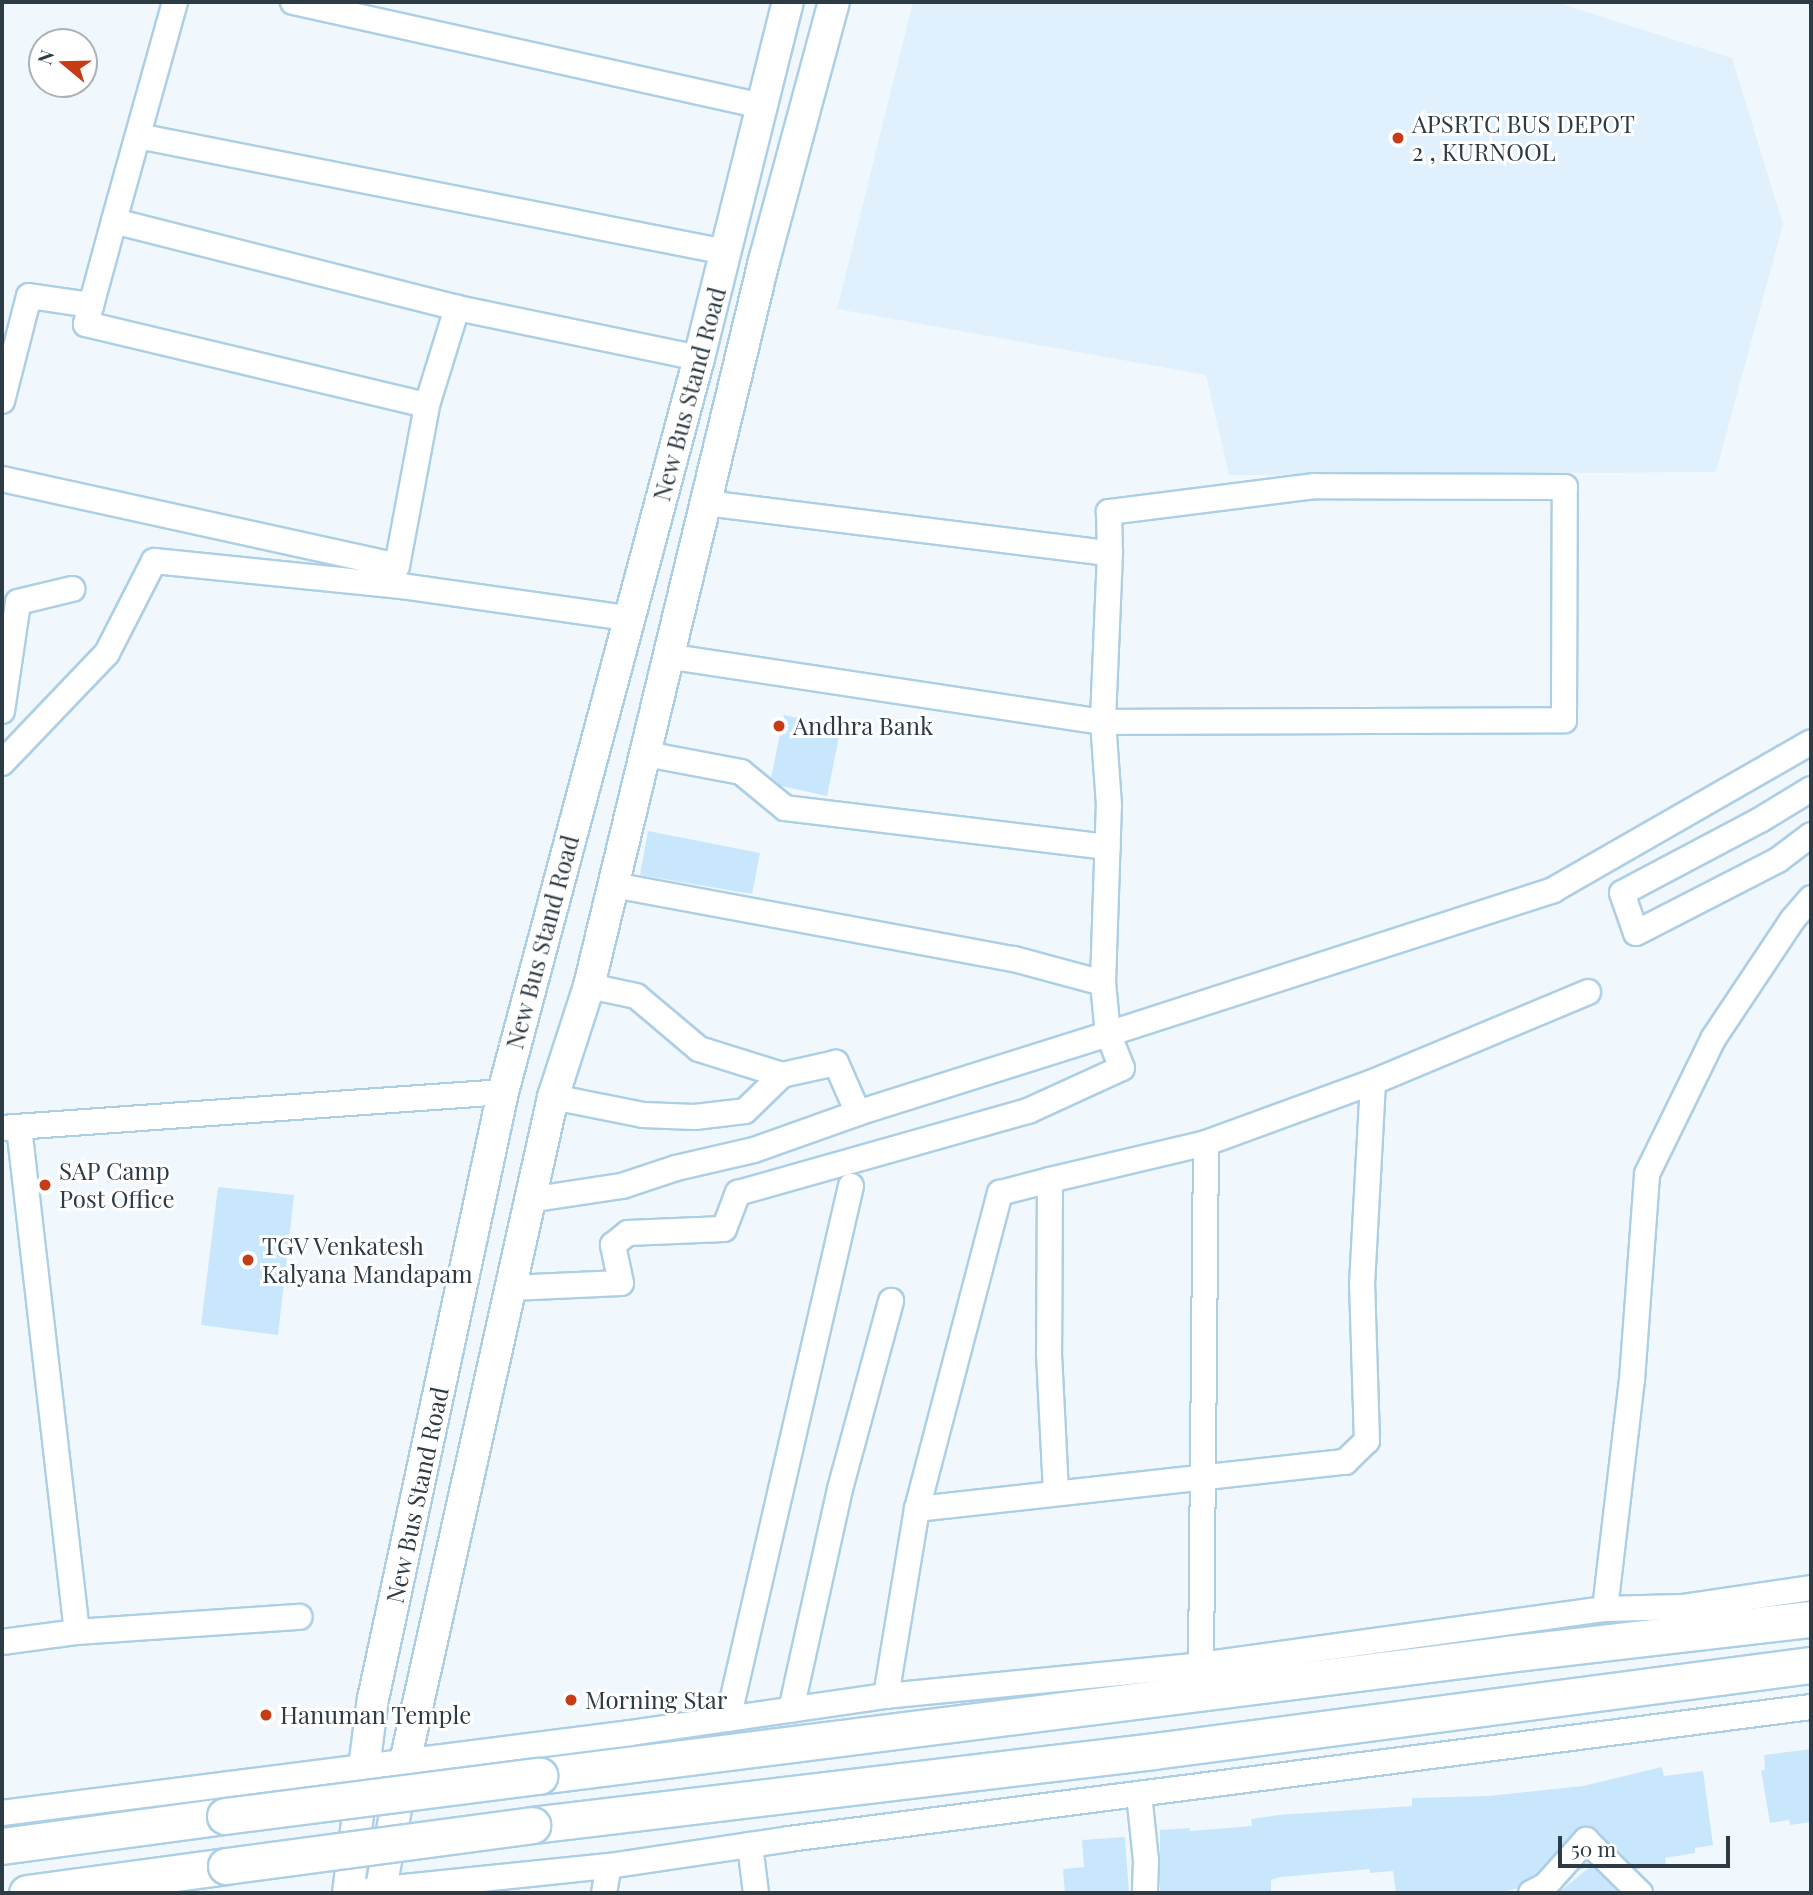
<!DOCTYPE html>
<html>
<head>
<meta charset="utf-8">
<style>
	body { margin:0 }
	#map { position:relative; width:1813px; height:1895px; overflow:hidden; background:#f1f8fd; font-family:"Playfair Display",serif }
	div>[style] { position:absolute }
	.built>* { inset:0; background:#e0f0fc }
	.building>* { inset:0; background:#c8e7fd }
	.roads { filter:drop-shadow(2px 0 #adcfe6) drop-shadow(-2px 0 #adcfe6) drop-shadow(0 2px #adcfe6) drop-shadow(0 -2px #adcfe6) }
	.minor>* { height:24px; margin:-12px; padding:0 12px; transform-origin:12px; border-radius:12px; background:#fff }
	.major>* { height:30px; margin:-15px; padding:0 15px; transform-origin:15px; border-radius:15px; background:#fff }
	.highway>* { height:35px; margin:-17.5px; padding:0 17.5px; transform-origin:17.5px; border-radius:17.5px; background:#fff }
	.bridges { filter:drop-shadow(2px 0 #adcfe6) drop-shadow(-2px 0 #adcfe6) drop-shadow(0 2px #adcfe6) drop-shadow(0 -2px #adcfe6) }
	.highway-bridge>* { height:35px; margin:-17.5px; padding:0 17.5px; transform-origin:17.5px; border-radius:17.5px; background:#fff }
	.dots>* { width:19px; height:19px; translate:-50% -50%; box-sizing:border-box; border:4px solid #fff; border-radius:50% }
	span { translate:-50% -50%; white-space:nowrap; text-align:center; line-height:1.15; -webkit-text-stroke:6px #fff; paint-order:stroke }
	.poi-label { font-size:24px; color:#2d3b44 }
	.left { translate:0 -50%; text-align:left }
	.street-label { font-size:24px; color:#2d3b44 }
	.frame { position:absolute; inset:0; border:4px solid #2d3b44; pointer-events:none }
	.north { position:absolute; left:28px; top:28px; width:70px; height:70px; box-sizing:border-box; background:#fff; border:2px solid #abb1b4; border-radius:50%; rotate:289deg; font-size:19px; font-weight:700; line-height:28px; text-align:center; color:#2d3b44 }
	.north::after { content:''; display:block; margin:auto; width:24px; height:32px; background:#c53c16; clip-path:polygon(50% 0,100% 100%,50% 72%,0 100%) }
	.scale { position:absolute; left:1558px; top:1836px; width:172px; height:32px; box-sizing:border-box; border:4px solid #2d3b44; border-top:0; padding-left:9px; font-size:21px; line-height:24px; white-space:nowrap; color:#2d3b44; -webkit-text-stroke:5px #fff; paint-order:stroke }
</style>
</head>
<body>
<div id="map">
	<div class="built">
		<div style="clip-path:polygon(913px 2px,1555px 2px,1732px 58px,1783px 224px,1716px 472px,1229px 475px,1206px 375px,837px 309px)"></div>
	</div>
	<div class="building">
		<div style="clip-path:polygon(784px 715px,841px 727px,827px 796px,781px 786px,771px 778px)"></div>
		<div style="clip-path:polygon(648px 831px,760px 853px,752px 894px,640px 875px)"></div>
		<div style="clip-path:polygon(218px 1187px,294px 1195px,278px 1335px,201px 1325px)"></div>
		<div style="clip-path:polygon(1811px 1749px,1811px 1822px,1790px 1825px,1789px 1820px,1770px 1823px,1761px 1770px,1765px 1770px,1764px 1755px)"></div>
		<div style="clip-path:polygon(1662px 1767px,1664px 1776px,1703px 1771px,1713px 1845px,1695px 1848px,1695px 1853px,1665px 1858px,1666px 1865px,1636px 1869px,1596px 1829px,1582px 1826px,1536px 1874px,1518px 1888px,1499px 1893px,1396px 1893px,1393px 1871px,1370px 1873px,1370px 1869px,1280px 1877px,1271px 1880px,1271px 1893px,1160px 1893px,1160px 1830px,1190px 1828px,1190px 1831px,1252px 1826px,1251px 1819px,1279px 1815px,1412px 1806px,1412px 1798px,1488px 1796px,1583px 1786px)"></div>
		<div style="clip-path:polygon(1125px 1837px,1129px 1893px,1065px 1893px,1063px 1869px,1084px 1867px,1082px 1840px)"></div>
		<div style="clip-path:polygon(1587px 1862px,1615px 1889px,1618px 1893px,1558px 1893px,1591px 1866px,1579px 1870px)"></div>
	</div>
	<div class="roads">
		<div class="minor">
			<div style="left:175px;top:2px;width:227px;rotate:105.6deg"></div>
			<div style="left:114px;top:221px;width:354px;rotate:14.2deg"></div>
			<div style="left:457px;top:308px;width:247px;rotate:11.7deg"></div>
			<div style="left:293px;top:2px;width:481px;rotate:12.5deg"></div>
			<div style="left:138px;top:136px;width:599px;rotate:11.16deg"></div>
			<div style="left:114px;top:221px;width:107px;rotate:105.2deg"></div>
			<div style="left:86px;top:324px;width:350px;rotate:13.4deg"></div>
			<div style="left:427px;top:405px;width:102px;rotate:-72.8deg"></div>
			<div style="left:2px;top:401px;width:108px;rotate:-75.6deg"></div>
			<div style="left:29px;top:296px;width:63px;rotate:8.3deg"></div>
			<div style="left:2px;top:479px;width:404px;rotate:12.4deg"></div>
			<div style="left:397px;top:566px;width:164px;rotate:-79.4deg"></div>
			<div style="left:706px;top:503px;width:407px;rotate:7.1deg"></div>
			<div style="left:1110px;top:553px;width:169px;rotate:92.4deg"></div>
			<div style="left:1103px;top:722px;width:461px;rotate:-0.2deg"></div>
			<div style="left:1564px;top:720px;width:233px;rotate:-89.8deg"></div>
			<div style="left:1565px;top:487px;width:250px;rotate:-179.8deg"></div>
			<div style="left:1315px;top:486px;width:208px;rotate:172.8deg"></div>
			<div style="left:1109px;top:512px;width:41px;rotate:88.6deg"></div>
			<div style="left:2px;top:711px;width:110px;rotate:-81.6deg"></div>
			<div style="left:18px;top:602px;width:56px;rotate:-13.5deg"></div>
			<div style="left:646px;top:754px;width:97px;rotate:10.7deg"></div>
			<div style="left:741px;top:772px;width:57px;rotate:39.3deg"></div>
			<div style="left:785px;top:808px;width:325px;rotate:6.9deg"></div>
			<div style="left:2px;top:763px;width:152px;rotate:-46.3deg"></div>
			<div style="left:107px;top:653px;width:103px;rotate:-62.9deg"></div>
			<div style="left:154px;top:561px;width:249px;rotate:5.8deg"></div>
			<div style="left:402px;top:586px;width:228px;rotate:8.1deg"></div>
			<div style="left:1811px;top:789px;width:60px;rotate:148.7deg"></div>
			<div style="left:1760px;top:820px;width:156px;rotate:152.1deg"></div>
			<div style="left:1622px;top:893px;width:42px;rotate:70.7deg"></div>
			<div style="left:1636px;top:933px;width:160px;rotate:-27.2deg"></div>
			<div style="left:1778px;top:860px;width:41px;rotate:-37.1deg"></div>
			<div style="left:613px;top:885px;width:408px;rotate:10.5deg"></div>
			<div style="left:1014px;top:959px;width:92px;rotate:15.1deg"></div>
			<div style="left:1103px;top:983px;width:178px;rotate:-88.1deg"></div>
			<div style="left:1109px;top:805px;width:83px;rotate:-94.1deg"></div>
			<div style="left:1103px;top:722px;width:439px;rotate:-171.4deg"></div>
			<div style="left:1103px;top:983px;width:51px;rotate:84.4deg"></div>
			<div style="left:1108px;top:1034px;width:468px;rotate:-17.9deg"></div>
			<div style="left:1553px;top:890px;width:297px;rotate:-29.8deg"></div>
			<div style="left:553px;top:1097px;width:92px;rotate:11.3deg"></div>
			<div style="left:643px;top:1115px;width:52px;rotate:2.2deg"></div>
			<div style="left:695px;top:1117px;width:50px;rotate:-6.8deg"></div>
			<div style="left:745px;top:1111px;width:52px;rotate:-44.2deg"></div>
			<div style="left:19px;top:1127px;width:508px;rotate:83.45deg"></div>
			<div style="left:2px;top:1128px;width:502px;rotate:-4.11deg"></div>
			<div style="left:1050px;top:1180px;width:160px;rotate:-13.3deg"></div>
			<div style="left:1206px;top:1143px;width:178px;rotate:-20.1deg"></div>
			<div style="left:529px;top:1200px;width:94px;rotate:-8.6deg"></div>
			<div style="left:622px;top:1186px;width:57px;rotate:-18.4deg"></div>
			<div style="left:676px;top:1168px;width:80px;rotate:-13deg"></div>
			<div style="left:754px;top:1150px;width:110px;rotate:-19.6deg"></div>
			<div style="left:858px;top:1113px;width:55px;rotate:-113.7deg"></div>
			<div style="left:836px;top:1063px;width:55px;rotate:167.5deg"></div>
			<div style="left:782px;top:1075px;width:87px;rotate:-162.6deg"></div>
			<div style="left:699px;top:1049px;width:82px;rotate:-139.9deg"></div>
			<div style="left:636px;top:996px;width:48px;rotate:-168deg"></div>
			<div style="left:511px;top:1288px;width:110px;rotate:-2.6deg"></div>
			<div style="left:621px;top:1283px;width:39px;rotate:-102deg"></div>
			<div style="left:613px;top:1245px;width:19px;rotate:-39deg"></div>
			<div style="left:628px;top:1233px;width:96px;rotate:-2.4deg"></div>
			<div style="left:724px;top:1229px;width:39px;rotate:-69deg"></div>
			<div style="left:738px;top:1193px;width:301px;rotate:-15.8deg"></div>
			<div style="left:1028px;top:1111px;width:103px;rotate:-24.6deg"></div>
			<div style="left:1122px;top:1068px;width:37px;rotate:-112deg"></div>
			<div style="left:1108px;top:1034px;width:262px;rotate:162.5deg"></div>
			<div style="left:917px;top:1509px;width:327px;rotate:-75.3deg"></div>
			<div style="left:1000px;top:1193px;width:52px;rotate:-14.6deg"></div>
			<div style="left:1050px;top:1180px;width:174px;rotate:90.3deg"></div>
			<div style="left:1049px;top:1354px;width:139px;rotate:87.1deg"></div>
			<div style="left:1605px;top:1609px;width:231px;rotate:-83.3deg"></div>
			<div style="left:1632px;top:1380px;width:207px;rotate:-85.8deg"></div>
			<div style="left:1647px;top:1174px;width:150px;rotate:-63.9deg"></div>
			<div style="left:1713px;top:1039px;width:144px;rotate:-56.3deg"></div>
			<div style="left:1793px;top:919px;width:28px;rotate:-49deg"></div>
			<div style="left:2px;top:1642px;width:76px;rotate:-7.6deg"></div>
			<div style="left:77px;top:1632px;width:223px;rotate:-3.9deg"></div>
			<div style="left:1201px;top:1665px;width:522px;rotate:-89.45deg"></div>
			<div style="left:886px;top:1696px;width:190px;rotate:-80.6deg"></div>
			<div style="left:917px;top:1509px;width:431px;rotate:-6.3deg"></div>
			<div style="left:1345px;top:1462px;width:30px;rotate:-44deg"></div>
			<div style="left:1367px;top:1441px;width:156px;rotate:-91.8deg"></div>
			<div style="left:1362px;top:1285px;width:203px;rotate:-86.9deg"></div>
			<div style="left:1373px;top:1082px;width:233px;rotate:-22.7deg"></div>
			<div style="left:791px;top:1710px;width:226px;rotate:-77.5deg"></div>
			<div style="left:840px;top:1489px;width:195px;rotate:-74.8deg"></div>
			<div style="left:728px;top:1719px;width:547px;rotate:-77.01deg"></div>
			<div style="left:1139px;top:1794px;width:67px;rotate:84deg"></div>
			<div style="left:1146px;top:1861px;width:32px;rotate:92deg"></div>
			<div style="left:2px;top:1813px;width:634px;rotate:-7.25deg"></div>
			<div style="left:631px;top:1733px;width:258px;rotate:-8.3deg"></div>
			<div style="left:886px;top:1696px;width:317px;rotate:-5.6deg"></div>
			<div style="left:1201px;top:1665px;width:408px;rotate:-7.9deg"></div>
			<div style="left:1605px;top:1609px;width:77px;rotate:-1.5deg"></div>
			<div style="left:1682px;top:1607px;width:130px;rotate:-8.4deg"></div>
			<div style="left:750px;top:1845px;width:48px;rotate:82.9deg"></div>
			<div style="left:346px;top:1893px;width:264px;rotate:-5.9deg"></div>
			<div style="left:609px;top:1866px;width:182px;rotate:-8.5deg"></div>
			<div style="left:789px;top:1839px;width:1030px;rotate:-7.36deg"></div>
			<div style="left:604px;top:1893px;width:27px;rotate:-80deg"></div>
			<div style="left:1531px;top:1893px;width:16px;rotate:-27deg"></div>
			<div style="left:1545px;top:1886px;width:62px;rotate:-48.3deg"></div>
			<div style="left:1586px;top:1840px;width:76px;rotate:44.5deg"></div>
		</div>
		<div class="major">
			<div style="left:348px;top:1893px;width:196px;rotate:-82.7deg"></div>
			<div style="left:373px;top:1699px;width:621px;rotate:-77.91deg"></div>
			<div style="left:503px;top:1092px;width:760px;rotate:-75.05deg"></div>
			<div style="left:699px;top:358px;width:367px;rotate:-76deg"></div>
			<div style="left:380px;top:1893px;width:133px;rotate:-79.2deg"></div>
			<div style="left:405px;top:1762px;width:681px;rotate:-77.45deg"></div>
			<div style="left:553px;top:1097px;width:117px;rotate:-72deg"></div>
			<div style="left:589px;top:986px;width:746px;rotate:-76.43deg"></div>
			<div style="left:764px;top:261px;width:268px;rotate:-74.9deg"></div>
		</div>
		<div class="highway">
			<div style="left:539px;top:1776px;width:976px;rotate:-7.18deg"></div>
			<div style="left:1507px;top:1654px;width:306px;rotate:-6.6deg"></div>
			<div style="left:532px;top:1825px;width:626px;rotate:-6.78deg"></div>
			<div style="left:1154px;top:1751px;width:663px;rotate:-7.46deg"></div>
			<div style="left:2px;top:1846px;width:225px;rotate:-7.7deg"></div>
			<div style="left:27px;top:1893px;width:201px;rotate:-7.7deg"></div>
		</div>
	</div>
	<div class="bridges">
		<div class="highway-bridge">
			<div style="left:225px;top:1816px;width:317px;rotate:-7.3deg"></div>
			<div style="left:226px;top:1866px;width:309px;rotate:-7.6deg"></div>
		</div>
	</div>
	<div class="dots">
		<div style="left:1398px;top:138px;background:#c53c16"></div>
		<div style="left:779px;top:726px;background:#c53c16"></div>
		<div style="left:45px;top:1185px;background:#c53c16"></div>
		<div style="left:248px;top:1260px;background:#c53c16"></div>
		<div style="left:571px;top:1700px;background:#c53c16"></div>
		<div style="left:266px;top:1715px;background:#c53c16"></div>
	</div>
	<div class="poi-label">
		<span class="left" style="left:1412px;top:138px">APSRTC BUS DEPOT<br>2 , KURNOOL</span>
		<span class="left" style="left:793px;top:726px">Andhra Bank</span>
		<span class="left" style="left:59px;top:1185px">SAP Camp<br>Post Office</span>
		<span class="left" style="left:262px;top:1260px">TGV Venkatesh<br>Kalyana Mandapam</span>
		<span class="left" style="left:585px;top:1700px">Morning Star</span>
		<span class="left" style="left:280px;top:1715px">Hanuman Temple</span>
	</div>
	<div class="street-label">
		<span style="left:689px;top:394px;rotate:-75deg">New Bus Stand Road</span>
		<span style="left:542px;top:942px;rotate:-75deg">New Bus Stand Road</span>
		<span style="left:417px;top:1495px;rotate:-78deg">New Bus Stand Road</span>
	</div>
	<div class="frame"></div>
	<div class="north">N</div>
	<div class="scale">50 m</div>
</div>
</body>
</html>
